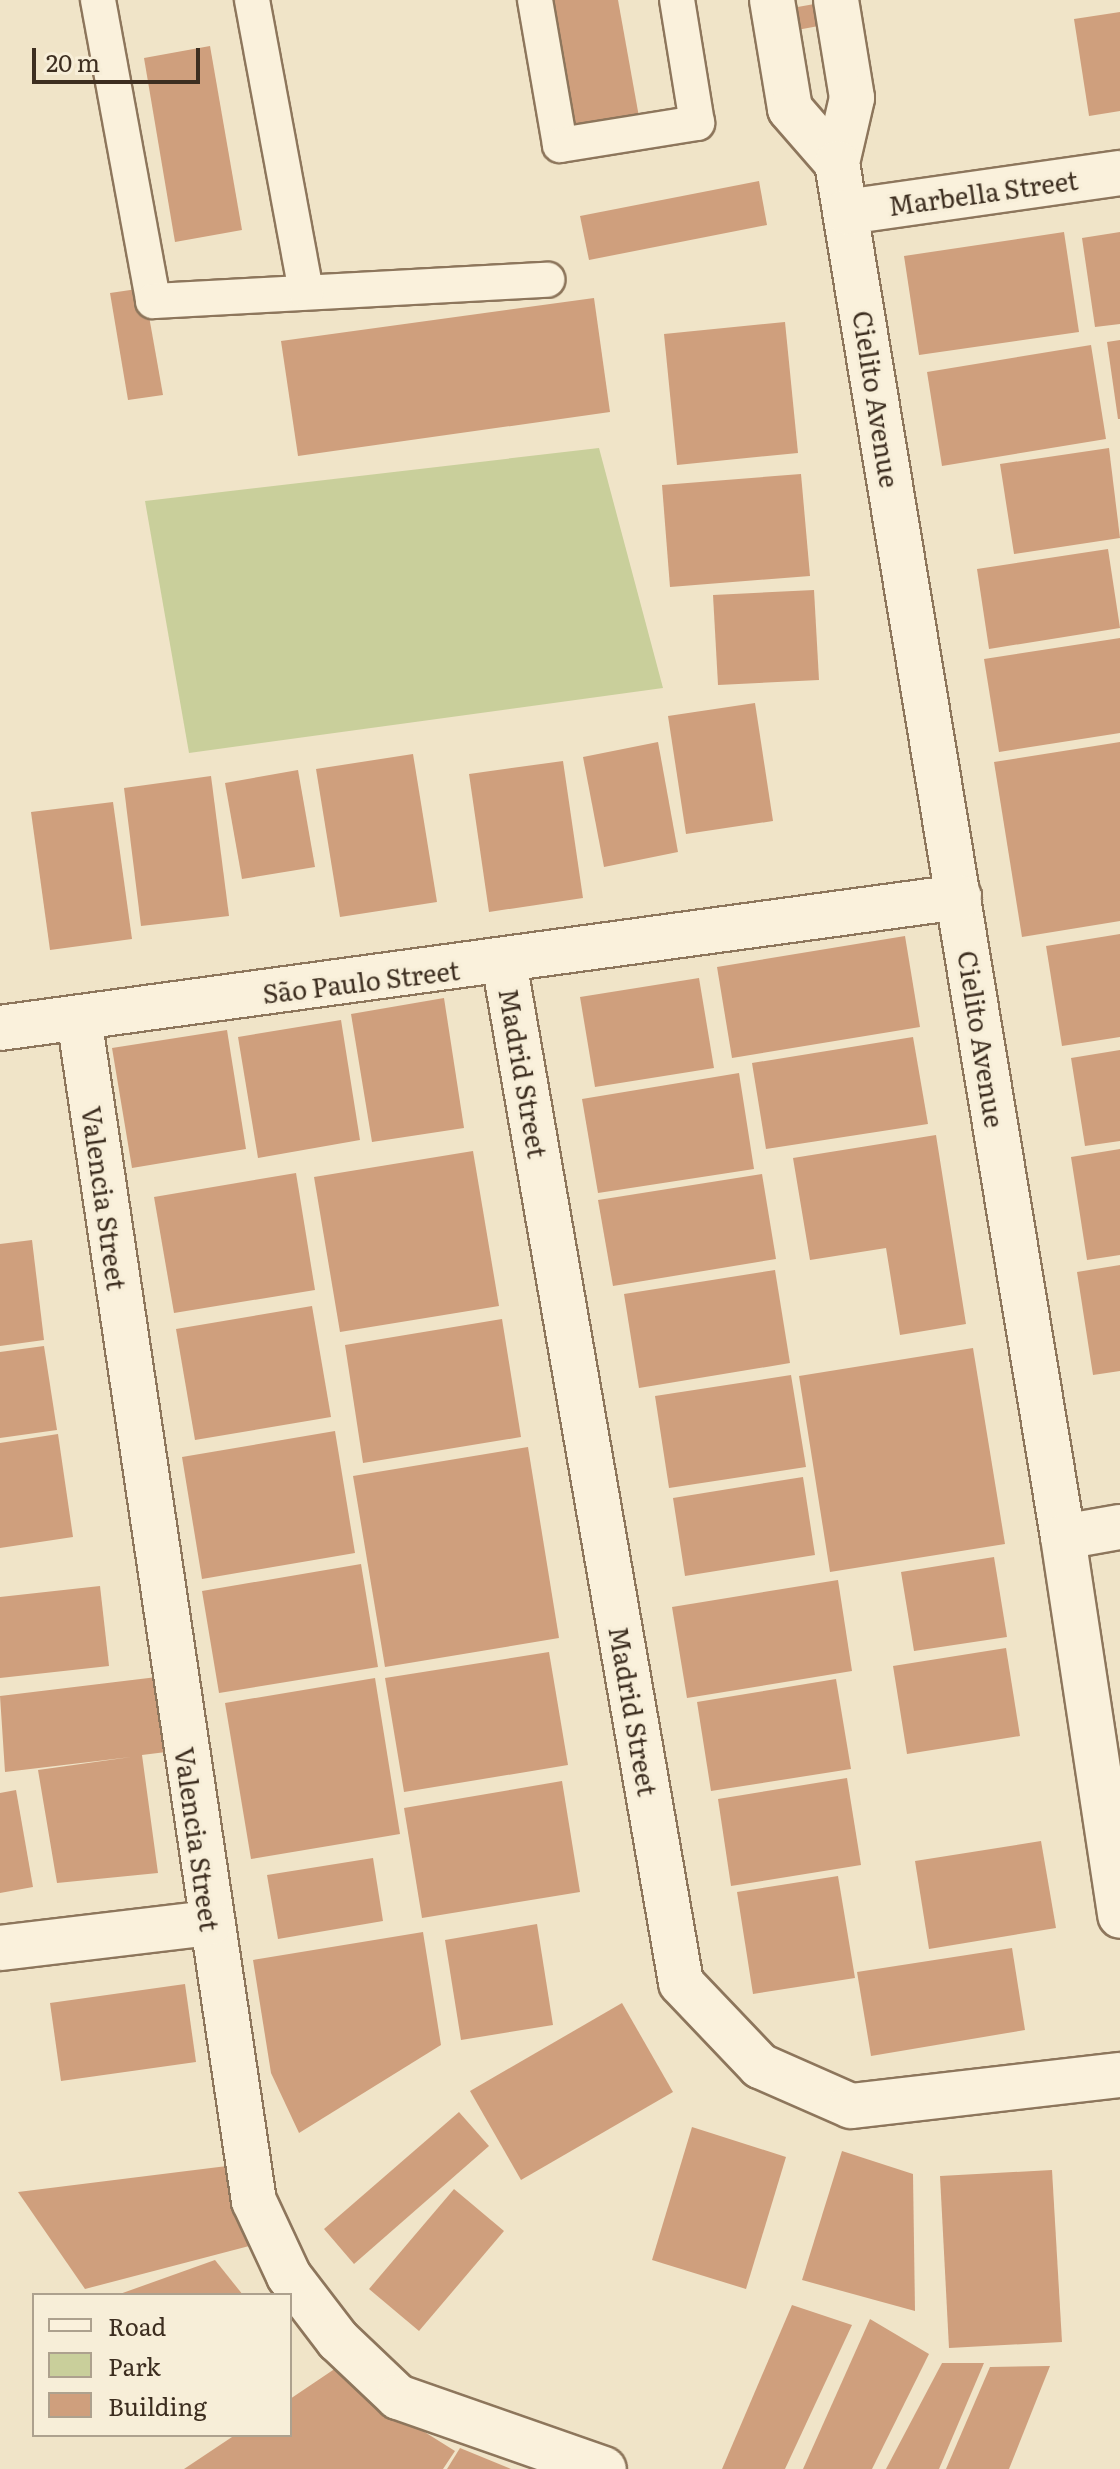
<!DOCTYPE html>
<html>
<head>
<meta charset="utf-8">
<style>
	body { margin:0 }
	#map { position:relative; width:1120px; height:2469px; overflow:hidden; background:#f0e4c8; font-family:Literata,serif }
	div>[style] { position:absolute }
	.green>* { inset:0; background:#c9cf9b }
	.building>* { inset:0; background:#cf9f7d }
	.roads { filter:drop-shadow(2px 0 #8d765c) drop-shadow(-2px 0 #8d765c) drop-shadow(0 2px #8d765c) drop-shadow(0 -2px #8d765c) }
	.service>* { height:34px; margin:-17px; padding:0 17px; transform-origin:17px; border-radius:17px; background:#faf1dc }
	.minor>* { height:44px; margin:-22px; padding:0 22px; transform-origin:22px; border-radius:22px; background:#faf1dc }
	span { translate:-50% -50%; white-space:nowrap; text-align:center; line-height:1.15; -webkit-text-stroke:6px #f7eed8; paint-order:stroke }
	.street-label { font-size:26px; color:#3d2e20 }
	.legend { position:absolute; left:32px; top:2293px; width:260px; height:144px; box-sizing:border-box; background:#f7eed8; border:2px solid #ada18e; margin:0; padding:10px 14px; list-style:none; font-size:24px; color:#3d2e20 }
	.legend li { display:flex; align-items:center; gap:16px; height:40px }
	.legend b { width:40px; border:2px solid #ada18e }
	.scale { position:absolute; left:32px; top:48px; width:168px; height:36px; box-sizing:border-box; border:4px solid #3d2e20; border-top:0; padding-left:10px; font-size:24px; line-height:28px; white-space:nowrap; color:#3d2e20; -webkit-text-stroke:6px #f7eed8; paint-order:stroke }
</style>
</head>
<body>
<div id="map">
	<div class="green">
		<div style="clip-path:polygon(599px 448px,663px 688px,189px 753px,145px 501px)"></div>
	</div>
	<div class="building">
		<div style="clip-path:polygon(553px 0,618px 0,639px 117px,570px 130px,547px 1px)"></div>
		<div style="clip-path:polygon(820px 3px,824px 25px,797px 30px,792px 8px)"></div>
		<div style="clip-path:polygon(1120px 12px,1120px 111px,1089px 116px,1074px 19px)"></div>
		<div style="clip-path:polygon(210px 46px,242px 230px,175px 242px,144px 58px)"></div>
		<div style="clip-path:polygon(759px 181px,767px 225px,589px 260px,580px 216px)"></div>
		<div style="clip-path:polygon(1064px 232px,1079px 332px,919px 355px,904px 256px)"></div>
		<div style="clip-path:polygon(1120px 232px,1120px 324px,1095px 327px,1082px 238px)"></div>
		<div style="clip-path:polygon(144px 288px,163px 395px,128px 400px,110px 293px)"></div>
		<div style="clip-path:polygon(594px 298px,610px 412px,298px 456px,281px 341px)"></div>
		<div style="clip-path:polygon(785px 322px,798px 453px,677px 465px,664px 334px)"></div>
		<div style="clip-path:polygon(1120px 340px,1120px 419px,1118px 419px,1107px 342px)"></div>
		<div style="clip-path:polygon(1091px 345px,1106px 439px,942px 466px,927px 372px)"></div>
		<div style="clip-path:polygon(1109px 448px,1120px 538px,1014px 554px,1000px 464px)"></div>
		<div style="clip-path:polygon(801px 474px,810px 576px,670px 587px,662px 485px)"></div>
		<div style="clip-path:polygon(1108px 549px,1120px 628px,989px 649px,977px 569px)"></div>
		<div style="clip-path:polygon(814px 590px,819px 680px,718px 685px,713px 595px)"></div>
		<div style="clip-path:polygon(1120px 638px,1120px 733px,999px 752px,984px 659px)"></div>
		<div style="clip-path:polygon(755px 703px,773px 821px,686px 834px,668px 716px)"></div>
		<div style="clip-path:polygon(658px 742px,678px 852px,604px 867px,583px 757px)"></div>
		<div style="clip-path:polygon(1120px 742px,1120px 921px,1022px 937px,994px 762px)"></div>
		<div style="clip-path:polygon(413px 754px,437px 902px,340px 917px,316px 769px)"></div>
		<div style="clip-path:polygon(563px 761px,583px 898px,489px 912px,469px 774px)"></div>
		<div style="clip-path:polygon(298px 770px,315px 867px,242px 879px,225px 783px)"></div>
		<div style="clip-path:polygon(211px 776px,229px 916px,141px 926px,124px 788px)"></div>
		<div style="clip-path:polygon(113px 802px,132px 939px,50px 950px,31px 812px)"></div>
		<div style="clip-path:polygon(1120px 934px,1120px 1037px,1062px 1046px,1046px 946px)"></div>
		<div style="clip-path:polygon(905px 936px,920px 1027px,732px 1058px,717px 967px)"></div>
		<div style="clip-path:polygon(699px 978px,714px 1068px,595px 1087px,580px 997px)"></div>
		<div style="clip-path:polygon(444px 998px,464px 1128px,372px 1142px,351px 1014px)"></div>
		<div style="clip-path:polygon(341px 1020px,360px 1140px,258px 1158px,238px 1037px)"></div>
		<div style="clip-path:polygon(227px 1030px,246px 1149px,132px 1168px,112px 1048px)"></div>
		<div style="clip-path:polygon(913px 1037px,928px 1124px,766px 1149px,752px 1063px)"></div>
		<div style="clip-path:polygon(1120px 1050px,1120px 1141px,1085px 1146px,1071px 1058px)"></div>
		<div style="clip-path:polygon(739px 1073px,754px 1169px,598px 1193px,582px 1099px)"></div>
		<div style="clip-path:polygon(936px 1135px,966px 1324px,900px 1335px,886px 1248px,810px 1260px,793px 1158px)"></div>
		<div style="clip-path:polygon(1120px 1149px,1120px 1255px,1087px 1260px,1071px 1157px)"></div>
		<div style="clip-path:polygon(473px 1151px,499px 1306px,340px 1332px,314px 1177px)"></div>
		<div style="clip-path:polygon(296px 1173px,315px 1290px,174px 1313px,154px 1197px)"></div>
		<div style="clip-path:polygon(762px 1174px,776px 1259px,613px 1286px,598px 1200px)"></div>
		<div style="clip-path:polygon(32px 1240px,44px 1340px,0 1346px,0 1244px)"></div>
		<div style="clip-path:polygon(1120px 1265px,1120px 1371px,1093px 1375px,1077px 1272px)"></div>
		<div style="clip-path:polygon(775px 1270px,790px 1363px,639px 1388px,624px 1294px)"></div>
		<div style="clip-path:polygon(312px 1306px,331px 1417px,195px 1440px,176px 1329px)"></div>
		<div style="clip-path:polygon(502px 1319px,521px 1437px,363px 1463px,345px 1345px)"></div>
		<div style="clip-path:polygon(44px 1346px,57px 1430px,0 1438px,0 1352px)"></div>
		<div style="clip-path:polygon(973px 1348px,1005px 1544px,830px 1572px,799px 1376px)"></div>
		<div style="clip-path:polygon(791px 1375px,806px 1467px,669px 1488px,655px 1396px)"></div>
		<div style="clip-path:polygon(335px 1431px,355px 1553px,202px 1579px,182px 1457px)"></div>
		<div style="clip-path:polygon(58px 1434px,73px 1537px,0 1548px,0 1443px)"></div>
		<div style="clip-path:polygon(528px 1447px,559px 1638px,385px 1667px,353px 1476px)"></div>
		<div style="clip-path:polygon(803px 1477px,815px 1555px,685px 1576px,673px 1498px)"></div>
		<div style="clip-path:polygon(994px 1557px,1007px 1637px,914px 1651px,901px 1572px)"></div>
		<div style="clip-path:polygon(361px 1564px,378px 1667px,219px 1693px,202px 1591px)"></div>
		<div style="clip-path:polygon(838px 1580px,852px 1671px,687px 1698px,672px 1607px)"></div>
		<div style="clip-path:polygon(100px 1586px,109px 1666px,0 1678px,0 1597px)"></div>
		<div style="clip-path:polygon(1006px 1648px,1020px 1736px,907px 1754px,893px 1666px)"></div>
		<div style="clip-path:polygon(549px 1652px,568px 1765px,404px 1792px,385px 1678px)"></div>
		<div style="clip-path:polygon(157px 1677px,166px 1752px,142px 1755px,158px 1873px,57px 1883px,38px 1770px,131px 1757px,5px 1772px,0 1696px)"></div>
		<div style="clip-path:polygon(375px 1678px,400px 1834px,251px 1859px,225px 1703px)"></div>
		<div style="clip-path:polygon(836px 1679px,851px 1769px,711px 1791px,697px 1702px)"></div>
		<div style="clip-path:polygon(847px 1778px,861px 1865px,731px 1886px,718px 1799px)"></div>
		<div style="clip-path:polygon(562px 1781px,580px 1892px,422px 1918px,404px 1808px)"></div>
		<div style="clip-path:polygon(16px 1790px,33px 1887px,0 1893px,0 1793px)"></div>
		<div style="clip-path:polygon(1041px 1841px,1056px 1928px,929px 1949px,915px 1861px)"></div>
		<div style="clip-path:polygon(373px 1858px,383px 1921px,278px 1939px,267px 1875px)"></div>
		<div style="clip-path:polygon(838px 1876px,855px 1978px,753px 1994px,737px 1892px)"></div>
		<div style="clip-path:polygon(537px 1924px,553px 2025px,461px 2040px,445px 1940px)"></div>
		<div style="clip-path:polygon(423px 1932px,441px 2045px,299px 2133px,271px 2073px,253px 1960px)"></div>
		<div style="clip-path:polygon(1012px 1948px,1025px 2030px,871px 2056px,857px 1972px)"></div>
		<div style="clip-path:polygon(185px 1984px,196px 2062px,61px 2081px,50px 2003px)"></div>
		<div style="clip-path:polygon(622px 2003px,673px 2092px,521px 2180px,470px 2091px)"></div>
		<div style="clip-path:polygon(459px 2112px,489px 2146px,354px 2264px,324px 2229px)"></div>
		<div style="clip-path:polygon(692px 2127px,786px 2157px,746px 2289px,652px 2260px)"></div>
		<div style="clip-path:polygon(842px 2151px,913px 2174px,915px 2311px,802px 2280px)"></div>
		<div style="clip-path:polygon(227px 2166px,253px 2245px,85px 2289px,18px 2192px)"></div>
		<div style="clip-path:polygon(1052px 2170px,1062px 2342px,949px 2348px,940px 2176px)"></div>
		<div style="clip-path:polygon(454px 2189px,504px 2231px,419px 2331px,369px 2289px)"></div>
		<div style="clip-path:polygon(215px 2260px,243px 2295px,117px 2295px)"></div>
		<div style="clip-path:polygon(792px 2305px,852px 2325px,785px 2469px,722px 2469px)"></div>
		<div style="clip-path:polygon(870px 2319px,929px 2354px,872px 2469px,803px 2469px)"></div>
		<div style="clip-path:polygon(942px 2363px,984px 2363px,939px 2469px,886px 2469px)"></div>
		<div style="clip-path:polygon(339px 2366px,391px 2411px,455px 2451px,443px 2469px,184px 2469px,235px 2435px,290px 2435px,290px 2399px)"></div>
		<div style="clip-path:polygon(1050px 2366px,1009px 2469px,946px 2469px,990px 2367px)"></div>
		<div style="clip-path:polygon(460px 2448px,511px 2469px,447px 2469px)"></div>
	</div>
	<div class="roads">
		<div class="service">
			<div style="left:98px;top:0;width:306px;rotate:79.6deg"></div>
			<div style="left:153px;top:301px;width:395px;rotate:-3.1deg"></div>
			<div style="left:252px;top:0;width:297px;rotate:79.5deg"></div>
			<div style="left:535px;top:0;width:147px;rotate:80.2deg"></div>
			<div style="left:560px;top:145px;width:139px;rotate:-9.1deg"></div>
			<div style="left:697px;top:123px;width:125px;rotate:-99.2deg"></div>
		</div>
		<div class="minor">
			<div style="left:772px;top:0;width:110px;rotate:80.6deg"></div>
			<div style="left:790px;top:109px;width:72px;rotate:49deg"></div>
			<div style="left:836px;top:0;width:99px;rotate:80.7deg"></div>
			<div style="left:852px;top:98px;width:67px;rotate:103deg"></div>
			<div style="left:837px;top:163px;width:1392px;rotate:80.66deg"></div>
			<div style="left:1063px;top:1537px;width:383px;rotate:81.4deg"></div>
			<div style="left:846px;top:212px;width:277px;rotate:-8.1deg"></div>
			<div style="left:504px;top:962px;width:1036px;rotate:80.16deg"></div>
			<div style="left:681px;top:1983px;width:115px;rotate:46.4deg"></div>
			<div style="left:760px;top:2066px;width:99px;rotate:23.7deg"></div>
			<div style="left:851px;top:2106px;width:271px;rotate:-6.6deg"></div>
			<div style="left:79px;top:1018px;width:1196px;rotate:81.59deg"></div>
			<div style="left:254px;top:2201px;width:83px;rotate:65deg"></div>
			<div style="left:289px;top:2276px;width:81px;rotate:52.6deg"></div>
			<div style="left:338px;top:2340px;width:83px;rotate:43.5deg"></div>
			<div style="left:398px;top:2397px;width:218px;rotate:19.3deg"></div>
			<div style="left:0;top:1028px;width:968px;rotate:-7.78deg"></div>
			<div style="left:1063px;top:1537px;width:58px;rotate:-10deg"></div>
			<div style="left:0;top:1948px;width:211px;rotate:-6.8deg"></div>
		</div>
	</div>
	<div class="street-label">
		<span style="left:983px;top:192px;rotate:-8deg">Marbella Street</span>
		<span style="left:877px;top:399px;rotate:81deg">Cielito Avenue</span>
		<span style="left:361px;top:981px;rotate:-7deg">São Paulo Street</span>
		<span style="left:982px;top:1039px;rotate:81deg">Cielito Avenue</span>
		<span style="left:524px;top:1073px;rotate:80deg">Madrid Street</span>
		<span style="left:105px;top:1198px;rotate:82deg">Valencia Street</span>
		<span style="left:634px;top:1711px;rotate:80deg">Madrid Street</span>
		<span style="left:198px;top:1839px;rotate:82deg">Valencia Street</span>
	</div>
	<ul class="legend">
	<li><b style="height:10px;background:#faf1dc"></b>Road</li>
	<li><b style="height:22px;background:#c9cf9b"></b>Park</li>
	<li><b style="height:22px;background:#cf9f7d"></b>Building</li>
	</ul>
	<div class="scale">20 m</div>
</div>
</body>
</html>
